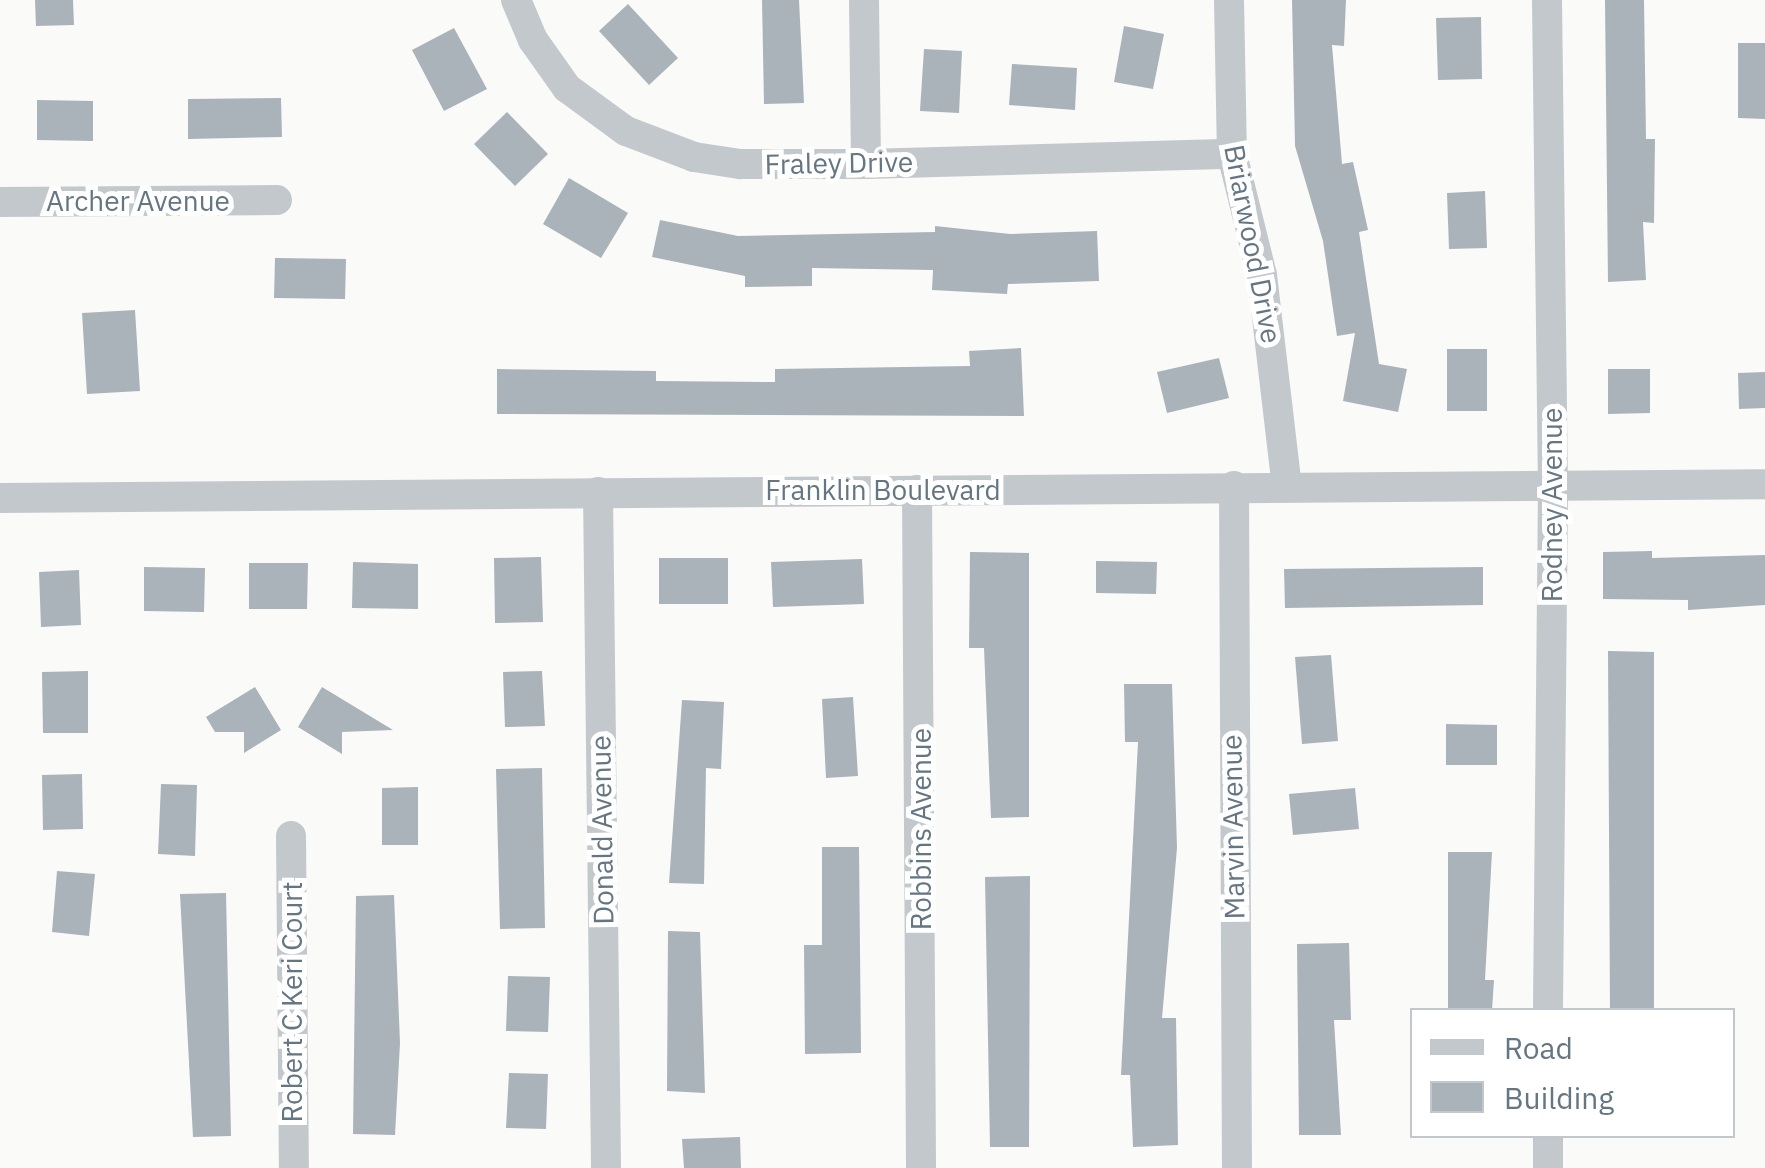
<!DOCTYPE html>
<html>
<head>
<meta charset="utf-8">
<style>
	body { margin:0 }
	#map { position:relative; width:1765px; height:1168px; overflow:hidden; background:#fafaf8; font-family:"IBM Plex Sans",sans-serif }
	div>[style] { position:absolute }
	.building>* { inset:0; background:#aab3b9 }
	.minor>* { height:30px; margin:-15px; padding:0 15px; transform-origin:15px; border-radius:15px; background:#c3c8cc }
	span { translate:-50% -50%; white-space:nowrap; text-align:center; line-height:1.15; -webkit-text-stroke:10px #fff; paint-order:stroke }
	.street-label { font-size:28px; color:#657683 }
	.legend { position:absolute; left:1410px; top:1008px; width:325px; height:130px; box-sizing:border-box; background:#fff; border:2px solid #c1c8cd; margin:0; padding:12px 18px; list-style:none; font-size:30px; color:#657683 }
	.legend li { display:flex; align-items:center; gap:20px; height:50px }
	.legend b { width:50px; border:2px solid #c1c8cd }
</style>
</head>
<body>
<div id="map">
	<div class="building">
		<div style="clip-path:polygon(35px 0,73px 0,74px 25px,36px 26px)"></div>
		<div style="clip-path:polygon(762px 0,799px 0,804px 103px,764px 104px)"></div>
		<div style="clip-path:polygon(1292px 0,1346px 0,1344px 46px,1332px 45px,1342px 164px,1353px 162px,1368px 230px,1359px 232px,1379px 364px,1407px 369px,1398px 412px,1343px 401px,1355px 333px,1337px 336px,1323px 241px,1295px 146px)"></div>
		<div style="clip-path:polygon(1605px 0,1644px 0,1646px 139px,1655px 139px,1654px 223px,1643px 222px,1646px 280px,1608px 282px)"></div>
		<div style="clip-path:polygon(628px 4px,678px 58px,649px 85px,599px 31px)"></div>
		<div style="clip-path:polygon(1481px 17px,1482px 79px,1438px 80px,1436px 18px)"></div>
		<div style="clip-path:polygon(1124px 26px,1164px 34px,1153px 89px,1114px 82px)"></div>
		<div style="clip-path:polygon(454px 28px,487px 89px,444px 111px,412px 50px)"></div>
		<div style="clip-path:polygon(1738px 43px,1765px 43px,1765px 119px,1738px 118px)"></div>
		<div style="clip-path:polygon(924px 49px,962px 51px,959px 113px,920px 111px)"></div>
		<div style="clip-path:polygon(1012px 64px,1077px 68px,1075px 110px,1009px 105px)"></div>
		<div style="clip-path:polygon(281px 98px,282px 137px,188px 139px,188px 99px)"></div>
		<div style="clip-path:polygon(37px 100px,93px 101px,93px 141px,37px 140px)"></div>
		<div style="clip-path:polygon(507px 112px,548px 154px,515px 186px,474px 144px)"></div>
		<div style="clip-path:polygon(569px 178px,628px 213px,601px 258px,543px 224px)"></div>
		<div style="clip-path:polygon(1485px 191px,1487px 248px,1449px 249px,1447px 193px)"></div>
		<div style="clip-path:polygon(660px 220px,738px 236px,935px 232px,935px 226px,1010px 234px,1097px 231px,1099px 281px,1008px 284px,1007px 294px,932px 290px,933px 270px,812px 268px,812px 286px,745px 287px,745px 276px,652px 257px)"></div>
		<div style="clip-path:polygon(275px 258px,346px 259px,345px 299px,274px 298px)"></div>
		<div style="clip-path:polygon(135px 310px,140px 391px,87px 394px,82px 313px)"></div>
		<div style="clip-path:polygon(1021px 348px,1024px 416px,497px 414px,497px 369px,656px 371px,656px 381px,775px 382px,775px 369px,970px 366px,969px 351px)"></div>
		<div style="clip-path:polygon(1447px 349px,1487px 349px,1487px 411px,1447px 411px)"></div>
		<div style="clip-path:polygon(1219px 358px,1229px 398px,1167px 413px,1157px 372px)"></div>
		<div style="clip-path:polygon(1608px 369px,1650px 369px,1650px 413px,1608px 414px)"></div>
		<div style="clip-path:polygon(1765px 372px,1765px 408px,1739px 409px,1738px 373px)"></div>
		<div style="clip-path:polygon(1652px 551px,1652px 558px,1765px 555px,1765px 605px,1688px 610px,1688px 600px,1603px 599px,1603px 552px)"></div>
		<div style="clip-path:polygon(970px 552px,1029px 553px,1029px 817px,991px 818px,984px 648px,969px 648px)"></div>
		<div style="clip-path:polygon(541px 557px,543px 622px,495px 623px,494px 558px)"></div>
		<div style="clip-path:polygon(659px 558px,728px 558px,728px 604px,659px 604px)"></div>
		<div style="clip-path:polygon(862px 559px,864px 604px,773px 607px,771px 562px)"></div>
		<div style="clip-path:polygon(1096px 561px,1157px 562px,1156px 594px,1096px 593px)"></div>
		<div style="clip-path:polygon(353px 562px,418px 564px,418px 609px,352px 608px)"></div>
		<div style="clip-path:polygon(249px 563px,308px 563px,307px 609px,249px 609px)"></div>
		<div style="clip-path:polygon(144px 567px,205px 568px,204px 612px,144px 611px)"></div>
		<div style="clip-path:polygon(1483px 567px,1483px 605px,1285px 608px,1284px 569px)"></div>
		<div style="clip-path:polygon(79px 570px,81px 625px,41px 627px,39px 572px)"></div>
		<div style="clip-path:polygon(1608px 651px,1654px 652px,1654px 1010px,1610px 1010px)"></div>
		<div style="clip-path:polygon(1331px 655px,1338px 741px,1302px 744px,1295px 657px)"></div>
		<div style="clip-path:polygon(88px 671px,88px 733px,43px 733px,42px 672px)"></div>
		<div style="clip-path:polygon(542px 671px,545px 726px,505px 727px,503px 672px)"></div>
		<div style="clip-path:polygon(1124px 684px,1172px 684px,1177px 848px,1162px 1018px,1176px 1018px,1178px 1145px,1133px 1147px,1130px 1075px,1121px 1075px,1138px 742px,1125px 742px)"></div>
		<div style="clip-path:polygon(255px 687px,281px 730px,244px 753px,244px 732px,215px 732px,206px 717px)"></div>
		<div style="clip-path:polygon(322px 687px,393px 730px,342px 732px,342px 754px,298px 727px)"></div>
		<div style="clip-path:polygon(853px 697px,858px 776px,826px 778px,822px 699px)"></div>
		<div style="clip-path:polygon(682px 700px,724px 702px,721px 769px,706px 768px,704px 884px,669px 883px)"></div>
		<div style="clip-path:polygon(1446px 724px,1497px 725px,1497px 765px,1446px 765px)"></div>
		<div style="clip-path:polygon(542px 768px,545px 928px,500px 929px,496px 769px)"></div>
		<div style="clip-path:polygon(82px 774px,83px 829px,43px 830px,42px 775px)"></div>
		<div style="clip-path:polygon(161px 784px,197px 785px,195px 856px,158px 854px)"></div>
		<div style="clip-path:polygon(418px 787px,418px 845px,382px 845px,382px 788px)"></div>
		<div style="clip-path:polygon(1355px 788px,1359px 829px,1293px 835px,1289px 794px)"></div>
		<div style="clip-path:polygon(822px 847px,859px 847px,861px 1053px,805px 1054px,804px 945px,822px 945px)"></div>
		<div style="clip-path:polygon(1448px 852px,1492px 852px,1485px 980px,1494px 980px,1492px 1010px,1448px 1010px)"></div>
		<div style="clip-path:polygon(57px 871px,95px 874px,89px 936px,52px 932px)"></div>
		<div style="clip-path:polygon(1030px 876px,1029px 1147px,990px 1147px,985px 877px)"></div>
		<div style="clip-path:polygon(226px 893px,231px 1136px,193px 1137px,180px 894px)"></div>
		<div style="clip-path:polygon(394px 895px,400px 1043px,395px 1135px,353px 1134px,356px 896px)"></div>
		<div style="clip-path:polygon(668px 931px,700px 932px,705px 1093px,667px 1091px)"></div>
		<div style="clip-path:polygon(1349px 943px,1351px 1020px,1334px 1020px,1341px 1135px,1299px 1135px,1297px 944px)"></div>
		<div style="clip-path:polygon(508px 976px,550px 977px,548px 1032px,506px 1031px)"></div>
		<div style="clip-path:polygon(509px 1073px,548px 1074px,546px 1129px,506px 1128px)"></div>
		<div style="clip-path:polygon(740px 1137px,741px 1168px,684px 1168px,682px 1139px)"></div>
	</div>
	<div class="minor">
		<div style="left:516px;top:0;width:43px;rotate:67deg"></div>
		<div style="left:533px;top:40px;width:59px;rotate:54.7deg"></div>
		<div style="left:567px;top:88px;width:73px;rotate:36.1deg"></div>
		<div style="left:626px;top:131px;width:73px;rotate:20.9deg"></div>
		<div style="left:694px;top:157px;width:47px;rotate:8.7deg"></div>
		<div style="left:740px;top:164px;width:126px"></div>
		<div style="left:866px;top:164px;width:366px;rotate:-1.6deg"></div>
		<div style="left:864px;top:0;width:164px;rotate:89.3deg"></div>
		<div style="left:1229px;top:0;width:154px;rotate:88.9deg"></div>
		<div style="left:1232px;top:154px;width:125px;rotate:76.1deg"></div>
		<div style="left:1262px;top:275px;width:213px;rotate:83.3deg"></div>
		<div style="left:1547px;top:0;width:488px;rotate:89.3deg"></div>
		<div style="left:1553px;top:488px;width:522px;rotate:90.55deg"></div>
		<div style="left:0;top:202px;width:277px;rotate:-0.4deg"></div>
		<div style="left:1234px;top:486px;width:682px;rotate:89.75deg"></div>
		<div style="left:917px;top:490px;width:678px;rotate:89.66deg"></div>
		<div style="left:598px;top:492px;width:676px;rotate:89.32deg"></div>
		<div style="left:0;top:498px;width:1765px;rotate:-0.45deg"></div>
		<div style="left:291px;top:836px;width:332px;rotate:89.5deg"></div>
		<div style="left:1548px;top:1136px;width:32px;rotate:90deg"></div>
	</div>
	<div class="street-label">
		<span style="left:839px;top:163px;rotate:-1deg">Fraley Drive</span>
		<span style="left:138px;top:201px">Archer Avenue</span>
		<span style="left:1253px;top:244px;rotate:79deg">Briarwood Drive</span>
		<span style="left:883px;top:490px">Franklin Boulevard</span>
		<span style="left:1552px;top:505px;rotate:-90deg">Rodney Avenue</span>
		<span style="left:1233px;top:827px;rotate:-91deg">Marvin Avenue</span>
		<span style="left:921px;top:829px;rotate:-90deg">Robbins Avenue</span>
		<span style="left:602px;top:830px;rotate:-91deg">Donald Avenue</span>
		<span style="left:292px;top:1002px;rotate:-90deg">Robert C Keri Court</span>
	</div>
	<ul class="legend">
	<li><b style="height:12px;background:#c3c8cc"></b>Road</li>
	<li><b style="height:28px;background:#aab3b9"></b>Building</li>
	</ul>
</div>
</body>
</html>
